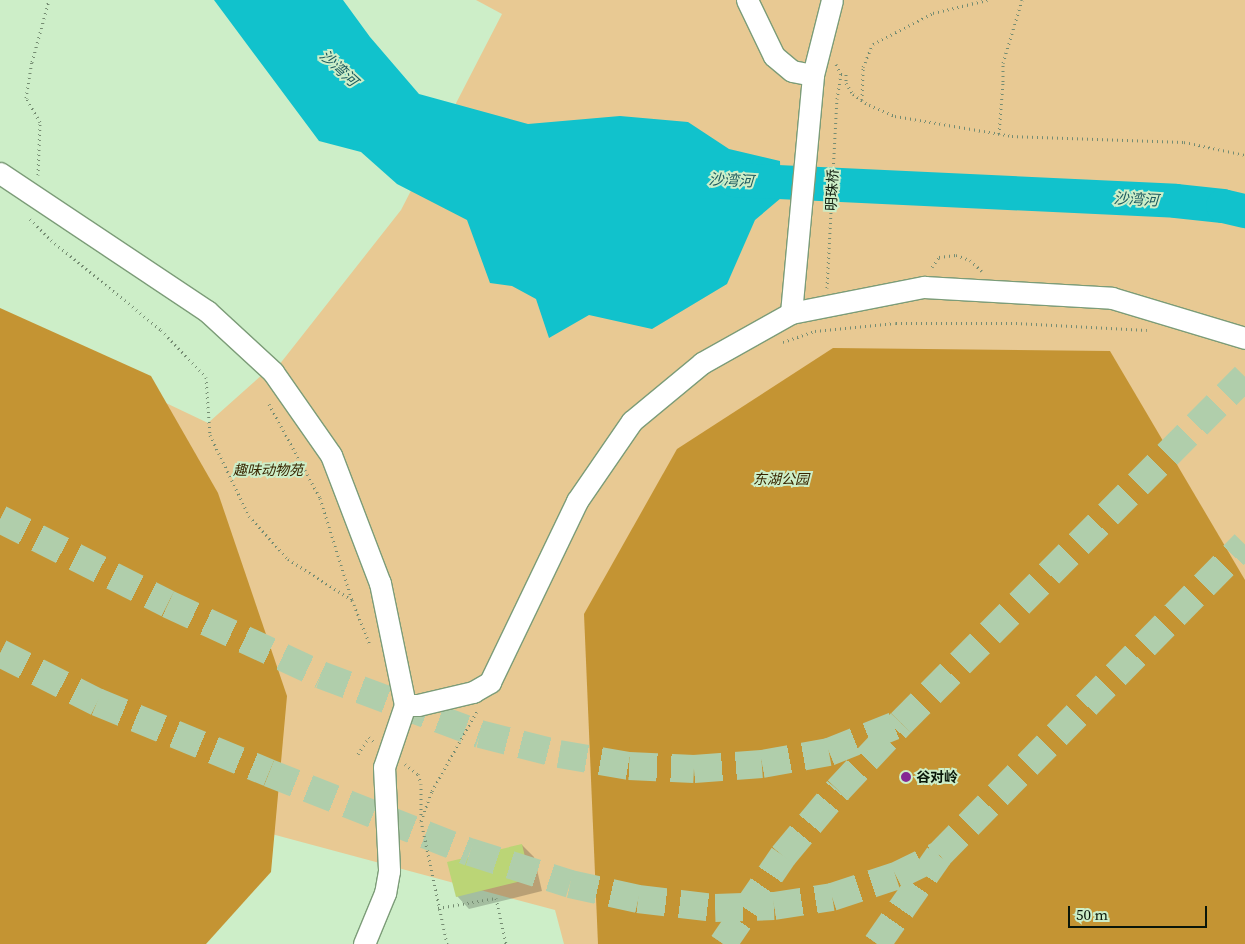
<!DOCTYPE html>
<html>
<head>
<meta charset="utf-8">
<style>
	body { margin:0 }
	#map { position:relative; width:1245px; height:944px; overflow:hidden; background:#cdeec8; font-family:"Source Serif 4","Noto Sans SC",serif }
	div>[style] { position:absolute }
	.green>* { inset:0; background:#e8c993 }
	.forest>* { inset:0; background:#c49433 }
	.water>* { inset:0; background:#11c2cc }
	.shadow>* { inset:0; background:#0003 }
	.river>* { height:34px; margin:-17px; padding:0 17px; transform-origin:17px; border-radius:17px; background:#11c2cc }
	.building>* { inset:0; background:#bbd576 }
	.highway-tunnel>* { height:28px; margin-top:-14px; transform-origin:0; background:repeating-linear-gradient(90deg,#b0ceab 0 28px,transparent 0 42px) }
	.path>* { height:3px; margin-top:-1.5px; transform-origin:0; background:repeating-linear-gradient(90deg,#758c72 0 1px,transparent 0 5px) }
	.roads { filter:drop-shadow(1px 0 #7c9c78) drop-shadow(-1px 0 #7c9c78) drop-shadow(0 1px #7c9c78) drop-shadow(0 -1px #7c9c78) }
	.minor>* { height:21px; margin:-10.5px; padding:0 10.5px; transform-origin:10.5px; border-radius:10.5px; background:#fff }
	.dots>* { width:14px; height:14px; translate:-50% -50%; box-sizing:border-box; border:2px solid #cdeec8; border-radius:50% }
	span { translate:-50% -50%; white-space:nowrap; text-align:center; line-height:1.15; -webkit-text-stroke:4px #cdeec8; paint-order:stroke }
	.street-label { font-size:14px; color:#0a1609 }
	.park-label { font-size:14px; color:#382500; font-style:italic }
	.poi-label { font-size:14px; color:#0a1609; font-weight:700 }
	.left { translate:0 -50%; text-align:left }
	.water-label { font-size:15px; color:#1d5a5f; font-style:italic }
	.scale { position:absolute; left:1068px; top:906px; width:139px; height:22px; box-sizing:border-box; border:2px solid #0a1609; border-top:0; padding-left:6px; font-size:15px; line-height:18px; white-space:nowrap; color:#0a1609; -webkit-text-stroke:4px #cdeec8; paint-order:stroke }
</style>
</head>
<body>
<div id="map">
	<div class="green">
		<div style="clip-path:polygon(476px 0,1245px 0,1245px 944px,564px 944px,555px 910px,253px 829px,0 944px,0 324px,208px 423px,263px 374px,268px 379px,401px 210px,502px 14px)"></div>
	</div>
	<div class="forest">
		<div style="clip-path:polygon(0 308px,151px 376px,218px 493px,287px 696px,271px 872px,206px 944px,0 944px)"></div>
		<div style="clip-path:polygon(833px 348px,1110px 351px,1245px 580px,1245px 944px,598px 944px,584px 614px,677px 449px)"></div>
	</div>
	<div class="water">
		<div style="clip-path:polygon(214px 0,343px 0,370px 37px,419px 94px,528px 124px,620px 116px,688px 122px,729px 149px,780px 161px,781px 198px,755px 220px,727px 284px,652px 329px,589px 315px,549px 338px,536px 299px,512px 286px,490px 283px,467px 220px,397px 184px,361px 152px,319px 141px)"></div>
	</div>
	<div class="shadow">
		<div style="clip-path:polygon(522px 845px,534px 857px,542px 891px,469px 909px,457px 896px)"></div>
	</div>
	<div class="river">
		<div style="left:734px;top:180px;width:442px;rotate:2.7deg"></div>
		<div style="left:1176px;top:201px;width:47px;rotate:6.1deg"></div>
		<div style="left:1223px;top:206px;width:23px;rotate:13deg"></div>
	</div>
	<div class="building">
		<div style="clip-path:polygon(522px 844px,530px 879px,456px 897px,447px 862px)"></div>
	</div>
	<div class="highway-tunnel">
		<div style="left:0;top:519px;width:188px;rotate:26.8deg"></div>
		<div style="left:168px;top:604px;width:169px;rotate:24.9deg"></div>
		<div style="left:321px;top:675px;width:170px;rotate:20.4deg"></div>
		<div style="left:480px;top:734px;width:81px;rotate:14.2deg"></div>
		<div style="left:559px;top:754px;width:71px;rotate:9.7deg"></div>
		<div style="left:629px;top:766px;width:65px;rotate:2.6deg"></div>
		<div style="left:694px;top:769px;width:68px;rotate:-4.2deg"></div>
		<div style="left:762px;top:764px;width:68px;rotate:-10.2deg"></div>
		<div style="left:829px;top:752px;width:78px;rotate:-21.9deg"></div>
		<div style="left:0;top:653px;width:109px;rotate:26.8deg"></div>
		<div style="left:97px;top:702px;width:186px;rotate:22.4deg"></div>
		<div style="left:269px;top:773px;width:216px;rotate:21.5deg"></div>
		<div style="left:470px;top:852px;width:105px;rotate:17.7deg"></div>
		<div style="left:570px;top:884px;width:70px;rotate:12.4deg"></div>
		<div style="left:638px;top:899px;width:78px;rotate:6.7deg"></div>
		<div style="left:715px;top:908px;width:59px;rotate:-1.9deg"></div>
		<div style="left:774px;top:906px;width:59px;rotate:-8.8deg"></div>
		<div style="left:832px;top:897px;width:67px;rotate:-18.2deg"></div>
		<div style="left:896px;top:876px;width:48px;rotate:-26deg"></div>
		<div style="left:723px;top:944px;width:107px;rotate:-55.7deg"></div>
		<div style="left:783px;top:856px;width:86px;rotate:-50.2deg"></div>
		<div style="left:838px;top:790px;width:92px;rotate:-46.8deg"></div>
		<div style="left:901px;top:723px;width:488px;rotate:-45.2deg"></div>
		<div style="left:877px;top:944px;width:108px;rotate:-55.1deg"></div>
		<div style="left:939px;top:855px;width:436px;rotate:-45.5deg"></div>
	</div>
	<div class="path">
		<div style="left:841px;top:74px;width:5px"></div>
		<div style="left:846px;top:74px;width:9px;rotate:90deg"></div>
		<div style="left:846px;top:83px;width:13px;rotate:58deg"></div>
		<div style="left:853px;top:94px;width:19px;rotate:35deg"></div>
		<div style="left:869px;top:105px;width:28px;rotate:23deg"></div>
		<div style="left:895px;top:116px;width:119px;rotate:9.7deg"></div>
		<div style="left:1012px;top:136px;width:172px;rotate:2deg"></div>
		<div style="left:1184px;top:142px;width:62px;rotate:12deg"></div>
		<div style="left:862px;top:100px;width:33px;rotate:-88deg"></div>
		<div style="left:863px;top:67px;width:25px;rotate:-67deg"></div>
		<div style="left:873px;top:44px;width:68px;rotate:-27.3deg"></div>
		<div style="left:933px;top:13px;width:56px;rotate:-13.5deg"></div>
		<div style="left:999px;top:134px;width:52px;rotate:-85.6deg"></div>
		<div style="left:1003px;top:82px;width:19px;rotate:-90deg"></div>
		<div style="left:1003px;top:63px;width:66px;rotate:-73.2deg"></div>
		<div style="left:38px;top:175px;width:53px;rotate:-87.8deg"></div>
		<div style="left:40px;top:122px;width:28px;rotate:-120deg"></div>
		<div style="left:26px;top:98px;width:36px;rotate:-81deg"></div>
		<div style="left:32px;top:62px;width:64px;rotate:-74.7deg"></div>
		<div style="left:30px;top:219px;width:30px;rotate:45deg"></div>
		<div style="left:51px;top:240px;width:142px;rotate:39.3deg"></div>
		<div style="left:161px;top:330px;width:65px;rotate:46.2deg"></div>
		<div style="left:206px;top:377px;width:58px;rotate:86.1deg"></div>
		<div style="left:210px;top:435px;width:90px;rotate:64.3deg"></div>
		<div style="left:249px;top:516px;width:58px;rotate:47.8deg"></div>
		<div style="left:288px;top:559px;width:76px;rotate:32.6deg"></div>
		<div style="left:352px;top:600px;width:48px;rotate:68.2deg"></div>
		<div style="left:932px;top:267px;width:12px;rotate:-55deg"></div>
		<div style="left:939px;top:257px;width:17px;rotate:-7deg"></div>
		<div style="left:956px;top:255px;width:15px;rotate:20deg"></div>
		<div style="left:970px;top:260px;width:16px;rotate:43deg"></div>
		<div style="left:827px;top:288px;width:189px;rotate:-87deg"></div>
		<div style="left:837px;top:99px;width:25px;rotate:-81deg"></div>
		<div style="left:841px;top:74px;width:11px;rotate:-117deg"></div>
		<div style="left:783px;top:342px;width:34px;rotate:-19deg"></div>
		<div style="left:815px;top:331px;width:81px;rotate:-5.6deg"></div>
		<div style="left:896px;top:323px;width:120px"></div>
		<div style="left:1016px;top:323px;width:131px;rotate:3.1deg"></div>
		<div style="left:269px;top:404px;width:107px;rotate:61.5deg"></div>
		<div style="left:320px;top:498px;width:107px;rotate:72.6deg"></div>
		<div style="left:358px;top:754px;width:20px;rotate:-57deg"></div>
		<div style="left:369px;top:737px;width:7px;rotate:45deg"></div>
		<div style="left:405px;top:764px;width:16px;rotate:38deg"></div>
		<div style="left:418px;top:774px;width:10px;rotate:73deg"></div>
		<div style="left:421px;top:784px;width:34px;rotate:90deg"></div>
		<div style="left:438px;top:908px;width:59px;rotate:-9.8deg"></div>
		<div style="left:496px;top:898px;width:47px;rotate:77.7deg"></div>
		<div style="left:447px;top:944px;width:126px;rotate:-101.9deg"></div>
		<div style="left:421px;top:821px;width:32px;rotate:-70deg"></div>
		<div style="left:432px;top:791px;width:92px;rotate:-60.6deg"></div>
	</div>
	<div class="roads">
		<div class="minor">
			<div style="left:747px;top:0;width:62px;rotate:64.3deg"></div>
			<div style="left:774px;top:56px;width:23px;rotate:40deg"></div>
			<div style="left:792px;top:71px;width:21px;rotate:11deg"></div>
			<div style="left:0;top:173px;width:249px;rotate:33.7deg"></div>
			<div style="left:207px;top:311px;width:90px;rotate:42.7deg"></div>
			<div style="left:273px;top:372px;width:101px;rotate:55.1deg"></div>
			<div style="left:331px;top:455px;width:137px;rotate:69.1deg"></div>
			<div style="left:380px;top:583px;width:125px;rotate:78.4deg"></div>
			<div style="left:405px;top:705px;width:65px;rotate:108.7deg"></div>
			<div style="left:384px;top:767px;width:104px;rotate:87.2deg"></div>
			<div style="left:389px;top:871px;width:22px;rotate:100deg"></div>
			<div style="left:385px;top:893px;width:55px;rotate:112.4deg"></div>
			<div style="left:791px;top:313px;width:239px;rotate:-84.7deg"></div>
			<div style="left:813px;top:75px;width:77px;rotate:-75.8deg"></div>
			<div style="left:405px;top:705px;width:13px"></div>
			<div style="left:418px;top:705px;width:57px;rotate:-13.3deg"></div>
			<div style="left:473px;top:692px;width:20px;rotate:-30deg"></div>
			<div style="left:490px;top:682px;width:201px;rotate:-64.3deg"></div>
			<div style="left:577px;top:501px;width:97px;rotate:-55.5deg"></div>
			<div style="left:632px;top:421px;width:91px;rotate:-39.6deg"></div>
			<div style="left:702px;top:363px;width:102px;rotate:-29.3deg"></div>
			<div style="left:791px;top:313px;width:136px;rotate:-11.1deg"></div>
			<div style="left:924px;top:287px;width:188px;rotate:3.3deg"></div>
			<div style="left:1112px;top:298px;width:139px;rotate:16.7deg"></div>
		</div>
	</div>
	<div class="dots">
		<div style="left:906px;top:777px;background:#852994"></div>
	</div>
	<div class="street-label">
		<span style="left:832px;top:190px;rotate:-87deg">明珠桥</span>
	</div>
	<div class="park-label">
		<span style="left:268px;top:470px">趣味动物苑</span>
		<span style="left:781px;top:479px">东湖公园</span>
	</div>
	<div class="poi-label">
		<span class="left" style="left:916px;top:777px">谷对岭</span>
	</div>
	<div class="water-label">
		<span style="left:339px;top:68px;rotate:43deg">沙湾河</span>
		<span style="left:731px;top:180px;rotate:3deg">沙湾河</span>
		<span style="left:1136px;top:199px;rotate:3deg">沙湾河</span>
	</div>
	<div class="scale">50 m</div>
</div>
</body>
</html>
